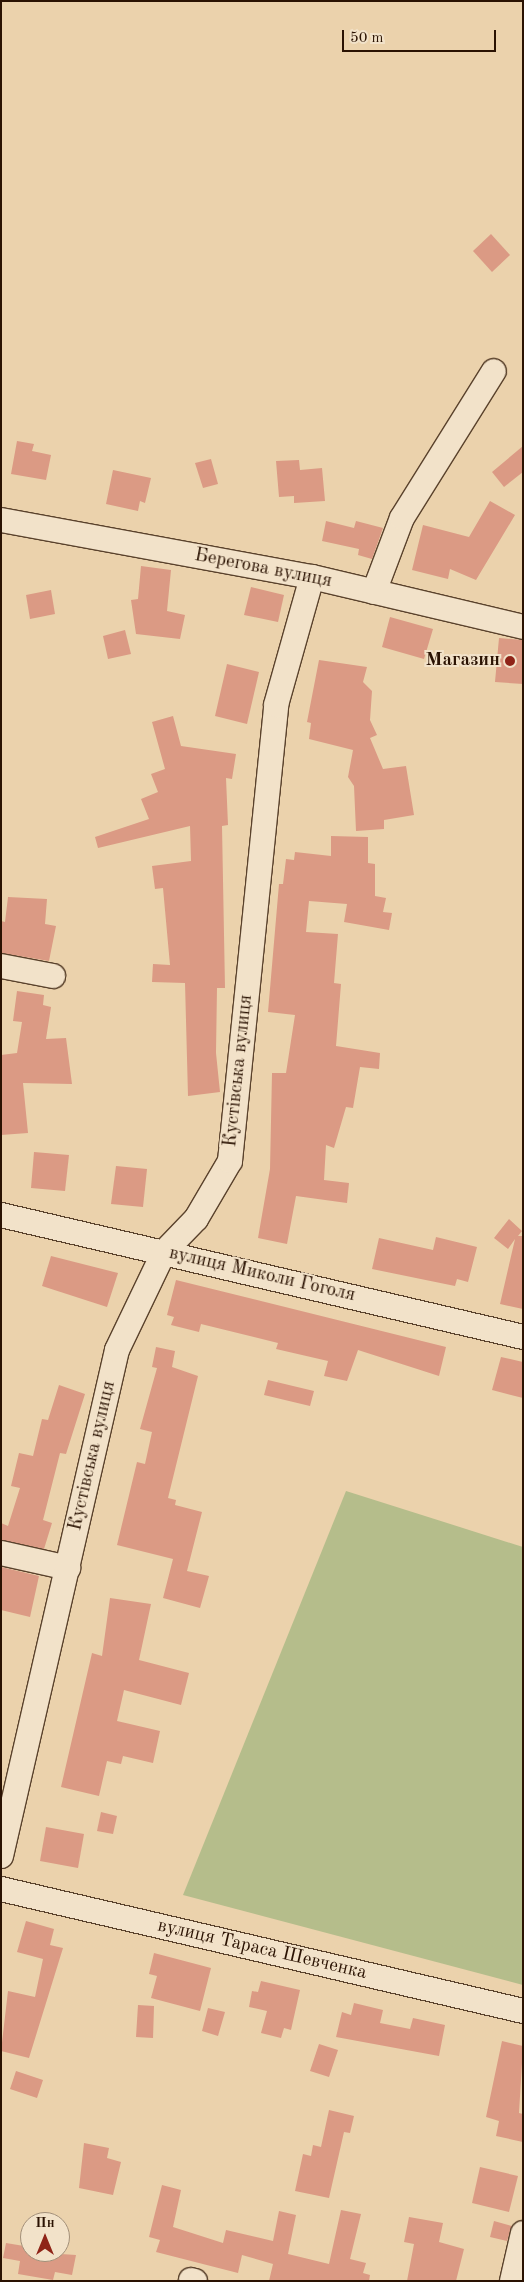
<!DOCTYPE html>
<html>
<head>
<meta charset="utf-8">
<style>
	body { margin:0 }
	#map { position:relative; width:524px; height:2282px; overflow:hidden; background:#ebd2ac; font-family:"Old Standard TT",serif }
	div>[style] { position:absolute }
	.green>* { inset:0; background:#b5bd8b }
	.building>* { inset:0; background:#db9a84 }
	.roads { filter:drop-shadow(1px 0 #5a422c) drop-shadow(-1px 0 #5a422c) drop-shadow(0 1px #5a422c) drop-shadow(0 -1px #5a422c) }
	.street>* { height:24px; margin:-12px; padding:0 12px; transform-origin:12px; border-radius:12px; background:#f2e2c9 }
	.dots>* { width:14px; height:14px; translate:-50% -50%; box-sizing:border-box; border:2px solid #f2e2c9; border-radius:50% }
	span { translate:-50% -50%; white-space:nowrap; text-align:center; line-height:1.15; -webkit-text-stroke:4px #f2e2c9; paint-order:stroke }
	.street-label { font-size:19px; color:#2a1202 }
	.poi-label { font-size:19px; color:#2a1202; font-weight:700 }
	.right { translate:-100% -50%; text-align:right }
	.frame { position:absolute; inset:0; border:2px solid #2a1202; pointer-events:none }
	.north { position:absolute; left:20px; top:2212px; width:50px; height:50px; box-sizing:border-box; background:#f2e2c9; border:1px solid #a28f79; border-radius:50%; rotate:0deg; font-size:14px; font-weight:700; line-height:20px; text-align:center; color:#2a1202 }
	.north::after { content:''; display:block; margin:auto; width:18px; height:22px; background:#8f2418; clip-path:polygon(50% 0,100% 100%,50% 72%,0 100%) }
	.scale { position:absolute; left:342px; top:30px; width:154px; height:22px; box-sizing:border-box; border:2px solid #2a1202; border-top:0; padding-left:6px; font-size:15px; line-height:18px; white-space:nowrap; color:#2a1202; -webkit-text-stroke:4px #f2e2c9; paint-order:stroke }
</style>
</head>
<body>
<div id="map">
	<div class="green">
		<div style="clip-path:polygon(346px 1491px,523px 1547px,523px 1985px,183px 1895px)"></div>
	</div>
	<div class="building">
		<div style="clip-path:polygon(491px 234px,510px 255px,492px 272px,473px 251px)"></div>
		<div style="clip-path:polygon(17px 441px,34px 444px,32px 451px,51px 455px,46px 480px,11px 474px)"></div>
		<div style="clip-path:polygon(523px 446px,523px 472px,504px 487px,492px 472px)"></div>
		<div style="clip-path:polygon(211px 459px,218px 484px,203px 488px,195px 463px)"></div>
		<div style="clip-path:polygon(299px 460px,300px 470px,322px 468px,325px 501px,294px 503px,294px 496px,279px 497px,276px 461px)"></div>
		<div style="clip-path:polygon(113px 470px,151px 478px,145px 503px,140px 501px,138px 511px,106px 504px)"></div>
		<div style="clip-path:polygon(490px 501px,515px 515px,476px 580px,450px 569px,448px 579px,412px 570px,423px 525px,469px 537px)"></div>
		<div style="clip-path:polygon(326px 521px,354px 528px,356px 521px,383px 528px,372px 559px,358px 555px,359px 549px,322px 541px)"></div>
		<div style="clip-path:polygon(141px 566px,171px 570px,167px 611px,185px 615px,180px 639px,136px 634px,131px 600px,138px 599px)"></div>
		<div style="clip-path:polygon(251px 587px,284px 595px,278px 622px,244px 615px)"></div>
		<div style="clip-path:polygon(51px 590px,55px 614px,30px 619px,26px 595px)"></div>
		<div style="clip-path:polygon(390px 617px,433px 629px,424px 659px,382px 647px)"></div>
		<div style="clip-path:polygon(125px 630px,131px 654px,108px 659px,103px 636px)"></div>
		<div style="clip-path:polygon(499px 638px,523px 640px,523px 684px,495px 682px)"></div>
		<div style="clip-path:polygon(319px 660px,367px 667px,363px 682px,372px 691px,370px 720px,377px 735px,370px 738px,383px 769px,406px 766px,414px 815px,384px 820px,384px 829px,356px 831px,354px 786px,348px 777px,353px 750px,309px 739px,311px 723px,307px 722px)"></div>
		<div style="clip-path:polygon(227px 664px,259px 672px,247px 724px,215px 716px)"></div>
		<div style="clip-path:polygon(173px 716px,181px 746px,236px 754px,232px 779px,226px 778px,228px 825px,222px 826px,225px 988px,217px 988px,216px 1053px,220px 1092px,188px 1096px,185px 983px,152px 982px,153px 964px,170px 965px,163px 888px,155px 889px,152px 866px,191px 861px,190px 826px,98px 848px,95px 837px,149px 819px,141px 799px,158px 792px,151px 774px,165px 769px,152px 722px)"></div>
		<div style="clip-path:polygon(331px 836px,368px 837px,368px 863px,375px 864px,375px 896px,386px 898px,383px 912px,392px 913px,389px 930px,344px 922px,347px 904px,309px 901px,306px 932px,338px 934px,334px 983px,341px 984px,336px 1046px,380px 1053px,379px 1069px,360px 1067px,353px 1108px,346px 1107px,334px 1148px,326px 1145px,324px 1180px,349px 1183px,347px 1203px,296px 1196px,287px 1244px,258px 1238px,270px 1169px,272px 1073px,286px 1073px,295px 1015px,268px 1012px,279px 884px,283px 884px,286px 859px,294px 860px,295px 852px,331px 856px)"></div>
		<div style="clip-path:polygon(8px 897px,47px 899px,45px 924px,56px 926px,49px 961px,1px 953px,1px 921px,5px 922px)"></div>
		<div style="clip-path:polygon(17px 991px,44px 995px,43px 1005px,51px 1007px,46px 1039px,66px 1038px,72px 1084px,23px 1083px,28px 1133px,1px 1135px,1px 1055px,17px 1053px,22px 1022px,13px 1021px)"></div>
		<div style="clip-path:polygon(34px 1152px,69px 1155px,65px 1191px,31px 1188px)"></div>
		<div style="clip-path:polygon(116px 1166px,147px 1169px,143px 1207px,111px 1204px)"></div>
		<div style="clip-path:polygon(509px 1219px,522px 1231px,518px 1236px,523px 1236px,523px 1309px,500px 1304px,515px 1239px,508px 1249px,494px 1238px)"></div>
		<div style="clip-path:polygon(436px 1237px,477px 1247px,468px 1282px,457px 1279px,455px 1286px,372px 1269px,379px 1238px,433px 1250px)"></div>
		<div style="clip-path:polygon(51px 1256px,118px 1273px,107px 1307px,42px 1286px)"></div>
		<div style="clip-path:polygon(176px 1280px,446px 1347px,439px 1376px,358px 1350px,347px 1381px,324px 1376px,328px 1361px,276px 1349px,278px 1343px,201px 1324px,199px 1332px,171px 1325px,174px 1317px,167px 1315px)"></div>
		<div style="clip-path:polygon(156px 1347px,175px 1351px,172px 1367px,198px 1376px,168px 1498px,176px 1500px,175px 1505px,202px 1512px,187px 1571px,209px 1576px,200px 1608px,163px 1598px,173px 1559px,117px 1545px,137px 1462px,145px 1464px,152px 1432px,140px 1429px,157px 1368px,152px 1367px)"></div>
		<div style="clip-path:polygon(501px 1357px,523px 1362px,523px 1398px,492px 1390px)"></div>
		<div style="clip-path:polygon(268px 1380px,314px 1391px,310px 1406px,264px 1395px)"></div>
		<div style="clip-path:polygon(59px 1385px,85px 1394px,66px 1454px,60px 1453px,43px 1520px,52px 1523px,44px 1549px,1px 1540px,1px 1523px,8px 1526px,20px 1488px,11px 1486px,19px 1453px,33px 1456px,42px 1419px,48px 1420px)"></div>
		<div style="clip-path:polygon(1px 1567px,39px 1576px,30px 1617px,1px 1610px)"></div>
		<div style="clip-path:polygon(110px 1598px,151px 1604px,139px 1660px,189px 1673px,181px 1705px,124px 1690px,117px 1721px,160px 1731px,153px 1763px,123px 1756px,121px 1764px,107px 1761px,99px 1796px,61px 1787px,92px 1653px,102px 1656px)"></div>
		<div style="clip-path:polygon(101px 1812px,117px 1816px,113px 1834px,97px 1831px)"></div>
		<div style="clip-path:polygon(46px 1827px,84px 1834px,78px 1868px,40px 1861px)"></div>
		<div style="clip-path:polygon(26px 1921px,54px 1929px,50px 1945px,63px 1948px,29px 2058px,1px 2051px,8px 1991px,35px 1997px,43px 1959px,17px 1952px)"></div>
		<div style="clip-path:polygon(154px 1953px,211px 1968px,200px 2011px,151px 1998px,157px 1976px,149px 1974px)"></div>
		<div style="clip-path:polygon(261px 1981px,300px 1990px,291px 2030px,284px 2028px,281px 2038px,261px 2033px,267px 2011px,249px 2007px,252px 1991px,258px 1992px)"></div>
		<div style="clip-path:polygon(354px 2003px,383px 2010px,380px 2023px,410px 2029px,413px 2018px,445px 2025px,439px 2056px,336px 2037px,342px 2012px,351px 2015px)"></div>
		<div style="clip-path:polygon(138px 2005px,154px 2006px,153px 2038px,136px 2037px)"></div>
		<div style="clip-path:polygon(208px 2008px,225px 2012px,218px 2036px,202px 2031px)"></div>
		<div style="clip-path:polygon(502px 2041px,523px 2046px,519px 2113px,523px 2114px,523px 2142px,496px 2136px,499px 2121px,486px 2117px)"></div>
		<div style="clip-path:polygon(319px 2044px,338px 2050px,329px 2077px,310px 2071px)"></div>
		<div style="clip-path:polygon(16px 2071px,43px 2080px,37px 2098px,10px 2089px)"></div>
		<div style="clip-path:polygon(329px 2110px,354px 2116px,350px 2133px,344px 2132px,329px 2198px,295px 2191px,303px 2154px,311px 2156px,313px 2145px,321px 2147px)"></div>
		<div style="clip-path:polygon(84px 2143px,109px 2148px,107px 2158px,121px 2162px,113px 2195px,79px 2188px)"></div>
		<div style="clip-path:polygon(480px 2167px,518px 2176px,509px 2212px,472px 2203px)"></div>
		<div style="clip-path:polygon(162px 2185px,181px 2190px,173px 2227px,223px 2243px,226px 2230px,273px 2241px,279px 2211px,296px 2215px,288px 2254px,329px 2264px,341px 2210px,361px 2214px,350px 2259px,366px 2263px,363px 2273px,370px 2275px,369px 2281px,269px 2281px,273px 2264px,242px 2255px,238px 2273px,156px 2252px,160px 2240px,149px 2237px)"></div>
		<div style="clip-path:polygon(409px 2217px,443px 2223px,439px 2242px,464px 2249px,456px 2281px,407px 2281px,414px 2244px,404px 2242px)"></div>
		<div style="clip-path:polygon(494px 2221px,512px 2226px,507px 2241px,490px 2237px)"></div>
		<div style="clip-path:polygon(6px 2243px,30px 2247px,30px 2252px,76px 2255px,72px 2275px,55px 2272px,53px 2280px,18px 2274px,20px 2261px,3px 2258px)"></div>
	</div>
	<div class="roads">
		<div class="street">
			<div style="left:1px;top:520px;width:316px;rotate:10.4deg"></div>
			<div style="left:312px;top:577px;width:217px;rotate:13.3deg"></div>
			<div style="left:374px;top:592px;width:79px;rotate:-69.3deg"></div>
			<div style="left:402px;top:518px;width:173px;rotate:-58deg"></div>
			<div style="left:1px;top:966px;width:53px;rotate:10.9deg"></div>
			<div style="left:1px;top:1215px;width:536px;rotate:13.15deg"></div>
			<div style="left:1px;top:1553px;width:69px;rotate:12.6deg"></div>
			<div style="left:1px;top:1856px;width:519px;rotate:-77.09deg"></div>
			<div style="left:117px;top:1350px;width:109px;rotate:-64.4deg"></div>
			<div style="left:164px;top:1252px;width:46px;rotate:-45.9deg"></div>
			<div style="left:196px;top:1219px;width:67px;rotate:-59.6deg"></div>
			<div style="left:230px;top:1161px;width:458px;rotate:-84.2deg"></div>
			<div style="left:276px;top:705px;width:133px;rotate:-74.3deg"></div>
			<div style="left:1px;top:1889px;width:536px;rotate:13.15deg"></div>
			<div style="left:191px;top:2280px;width:4px;rotate:14deg"></div>
			<div style="left:512px;top:2281px;width:49px;rotate:-77.1deg"></div>
		</div>
	</div>
	<div class="dots">
		<div style="left:510px;top:661px;background:#8f2418"></div>
	</div>
	<div class="street-label">
		<span style="left:263px;top:569px;rotate:11deg">Берегова вулиця</span>
		<span style="left:239px;top:1071px;rotate:-84deg">Кустівська вулиця</span>
		<span style="left:262px;top:1275px;rotate:13deg">вулиця Миколи Гоголя</span>
		<span style="left:93px;top:1456px;rotate:-77deg">Кустівська вулиця</span>
		<span style="left:262px;top:1950px;rotate:13deg">вулиця Тараса Шевченка</span>
	</div>
	<div class="poi-label">
		<span class="right" style="left:500px;top:661px">Магазин</span>
	</div>
	<div class="frame"></div>
	<div class="north">Пн</div>
	<div class="scale">50 m</div>
</div>
</body>
</html>
